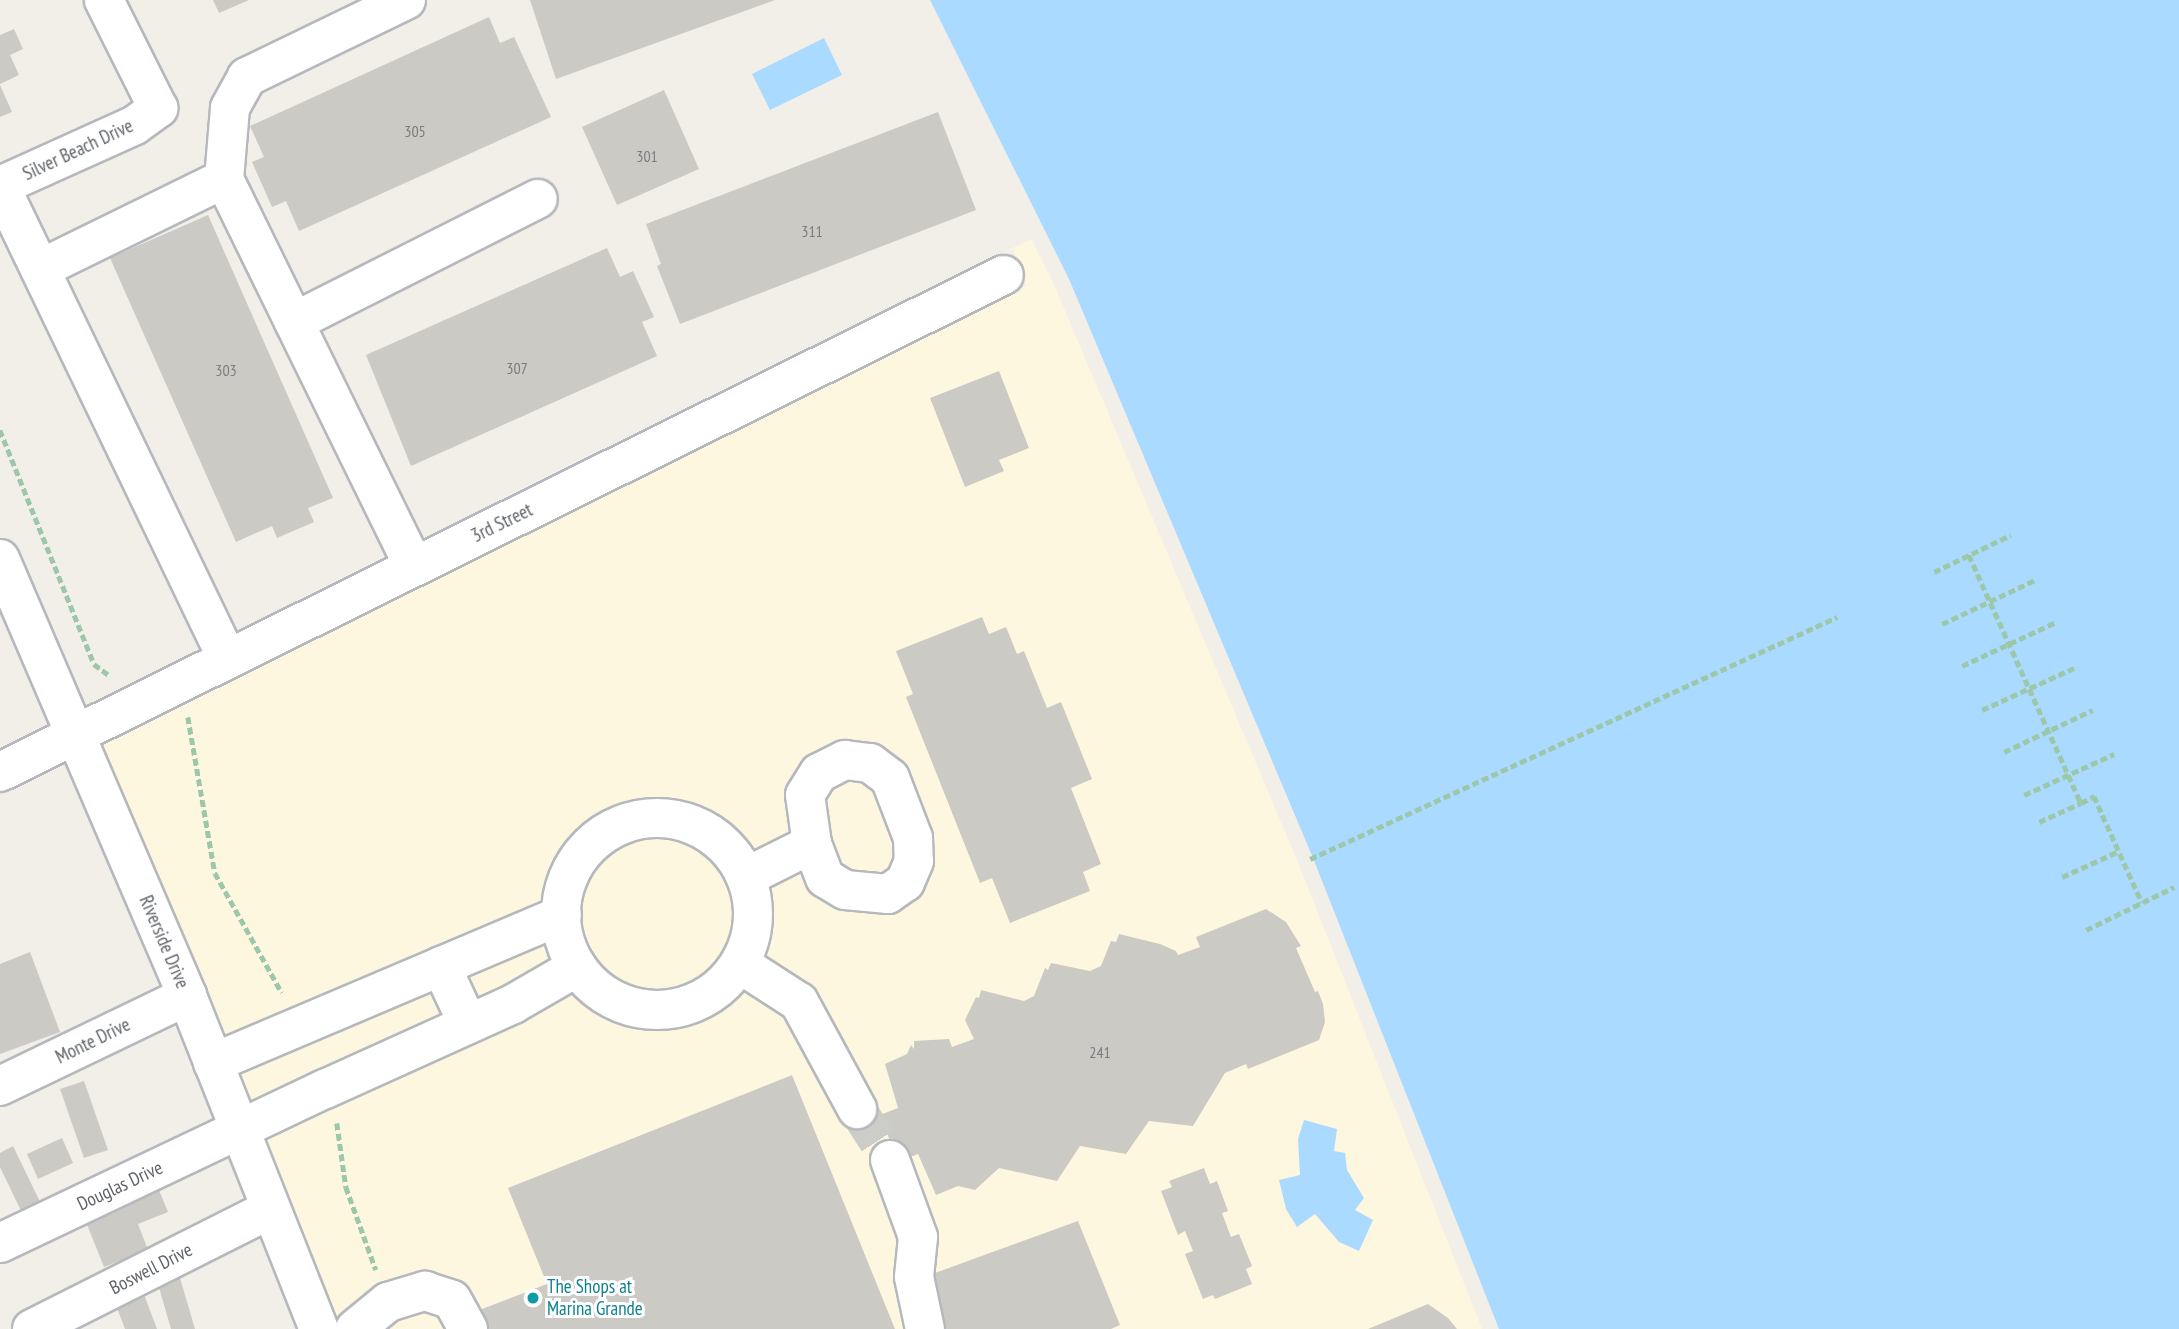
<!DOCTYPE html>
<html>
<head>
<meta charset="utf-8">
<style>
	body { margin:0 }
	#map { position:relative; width:2179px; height:1329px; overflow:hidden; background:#f1efe8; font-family:"PT Sans Narrow",sans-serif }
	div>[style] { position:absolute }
	.commercial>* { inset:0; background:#fef7e0 }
	.water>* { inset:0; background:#aadaff }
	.building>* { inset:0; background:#cccac5 }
	.minor-tunnel>* { height:38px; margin-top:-19px; transform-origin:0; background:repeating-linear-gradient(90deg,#ccccc8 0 38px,transparent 0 57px) }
	.path>* { height:4.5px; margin-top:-2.25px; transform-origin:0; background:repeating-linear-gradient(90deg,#9cc7a9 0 7px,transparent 0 10.5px) }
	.roads { filter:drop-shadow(2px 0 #b5b8bc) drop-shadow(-2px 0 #b5b8bc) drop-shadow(0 2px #b5b8bc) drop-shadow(0 -2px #b5b8bc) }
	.minor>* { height:38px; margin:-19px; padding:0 19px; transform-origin:19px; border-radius:19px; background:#fff }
	.minor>.ring { margin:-19px; padding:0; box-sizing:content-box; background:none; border:38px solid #fff; border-radius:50% }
	.dots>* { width:19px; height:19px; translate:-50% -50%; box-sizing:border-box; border:4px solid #fff; border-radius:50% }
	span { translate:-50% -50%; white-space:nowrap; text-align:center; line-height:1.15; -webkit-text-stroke:6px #fff; paint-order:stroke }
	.number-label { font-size:16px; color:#7a7d7f }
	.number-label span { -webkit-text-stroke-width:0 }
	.street-label { font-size:19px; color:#5f6368 }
	.culture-label { font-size:19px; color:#0d838f }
	.left { translate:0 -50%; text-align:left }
</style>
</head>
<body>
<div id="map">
	<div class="commercial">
		<div style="clip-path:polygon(1031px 239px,1055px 287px,1299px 865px,1482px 1329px,341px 1329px,100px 746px,1026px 286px,1013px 249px,421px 541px)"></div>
	</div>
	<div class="water">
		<div style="clip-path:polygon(930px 0,2179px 0,2179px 1329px,1499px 1329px,1313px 858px,1069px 279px)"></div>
		<div style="clip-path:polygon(824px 38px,842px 75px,770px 110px,752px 74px)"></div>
		<div style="clip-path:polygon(1304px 1120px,1337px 1129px,1334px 1151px,1345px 1153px,1347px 1170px,1364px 1198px,1355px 1210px,1373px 1220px,1359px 1251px,1339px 1242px,1315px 1214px,1297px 1227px,1286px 1209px,1279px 1180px,1300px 1175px,1298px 1139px)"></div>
	</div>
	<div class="building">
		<div style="clip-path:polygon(213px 0,249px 0,219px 13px)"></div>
		<div style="clip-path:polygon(530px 0,775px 0,556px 79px)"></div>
		<div style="clip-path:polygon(489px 17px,500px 43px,514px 37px,551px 117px,299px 231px,286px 201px,272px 207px,252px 162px,264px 157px,250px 126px)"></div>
		<div style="clip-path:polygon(14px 29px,23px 49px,10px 55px,19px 75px,0 84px,0 35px)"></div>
		<div style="clip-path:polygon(0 85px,12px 112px,0 117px)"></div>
		<div style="clip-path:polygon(664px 90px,699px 169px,617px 205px,582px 127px)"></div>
		<div style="clip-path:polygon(938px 112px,976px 210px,680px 324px,657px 266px,661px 264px,646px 224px)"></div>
		<div style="clip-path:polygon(208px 215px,333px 498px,308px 508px,314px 522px,277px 538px,272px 526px,236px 542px,110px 258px)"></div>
		<div style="clip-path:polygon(607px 248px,620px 277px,633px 271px,654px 317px,642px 322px,657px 356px,411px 466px,366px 355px)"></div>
		<div style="clip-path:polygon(999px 371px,1029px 448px,999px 460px,1004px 471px,965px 487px,930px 398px)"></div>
		<div style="clip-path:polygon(982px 617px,989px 634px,1006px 627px,1017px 654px,1024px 651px,1047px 708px,1061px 702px,1092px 779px,1071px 788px,1101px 864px,1083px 872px,1090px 891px,1010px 923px,992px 878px,980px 883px,906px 697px,913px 694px,896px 651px)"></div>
		<div style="clip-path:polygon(1266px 909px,1286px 922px,1301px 946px,1296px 948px,1315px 992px,1318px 991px,1323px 1004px,1325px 1022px,1319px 1040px,1248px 1069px,1246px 1064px,1225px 1073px,1193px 1126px,1149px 1121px,1126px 1154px,1080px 1146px,1057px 1181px,999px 1168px,975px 1190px,958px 1186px,936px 1195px,918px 1154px,898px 1162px,880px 1115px,898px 1108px,885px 1064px,907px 1054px,911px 1045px,914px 1049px,914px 1041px,949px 1039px,952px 1047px,974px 1039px,965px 1020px,976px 997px,979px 998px,981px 990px,1024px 1001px,1034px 996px,1045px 968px,1048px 970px,1051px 963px,1090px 971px,1101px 966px,1111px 941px,1116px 942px,1119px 934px,1160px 944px,1176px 951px,1178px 955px,1200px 947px,1196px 937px)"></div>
		<div style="clip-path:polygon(30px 952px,60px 1032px,0 1054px,0 964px)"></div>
		<div style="clip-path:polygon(792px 1075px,895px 1329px,485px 1329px,477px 1311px,547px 1284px,508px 1188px)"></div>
		<div style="clip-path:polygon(84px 1081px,108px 1150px,84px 1158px,60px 1089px)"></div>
		<div style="clip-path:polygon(62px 1138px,73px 1163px,38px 1179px,27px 1154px)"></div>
		<div style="clip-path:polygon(13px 1146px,43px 1208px,24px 1217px,0 1167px,0 1153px)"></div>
		<div style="clip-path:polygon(1204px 1168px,1210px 1184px,1217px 1181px,1228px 1211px,1222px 1213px,1231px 1237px,1239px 1234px,1252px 1266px,1246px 1269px,1252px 1284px,1215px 1299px,1213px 1295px,1203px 1299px,1185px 1254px,1193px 1251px,1185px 1231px,1178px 1235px,1161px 1191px,1172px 1187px,1169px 1181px)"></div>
		<div style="clip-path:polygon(154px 1178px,168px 1212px,138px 1224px,148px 1250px,104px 1267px,86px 1222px)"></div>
		<div style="clip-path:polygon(1078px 1221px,1120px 1325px,1111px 1329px,945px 1329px,924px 1277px)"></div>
		<div style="clip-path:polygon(180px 1278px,195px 1329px,171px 1329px,158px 1284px)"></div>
		<div style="clip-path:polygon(142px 1289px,157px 1329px,125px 1329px,114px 1300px)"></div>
		<div style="clip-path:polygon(1428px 1304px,1448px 1318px,1457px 1329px,1368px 1329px)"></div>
	</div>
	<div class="minor-tunnel">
		<div style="left:857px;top:1109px;width:61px;rotate:57.1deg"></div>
	</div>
	<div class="path">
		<div style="left:0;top:430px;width:252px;rotate:68.1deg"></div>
		<div style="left:94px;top:664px;width:21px;rotate:37deg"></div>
		<div style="left:1969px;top:555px;width:272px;rotate:65.7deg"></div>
		<div style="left:2081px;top:803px;width:15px;rotate:-28deg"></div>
		<div style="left:2094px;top:796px;width:117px;rotate:65.8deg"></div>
		<div style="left:1934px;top:572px;width:85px;rotate:-25.7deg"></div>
		<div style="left:1942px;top:624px;width:103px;rotate:-25.3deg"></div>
		<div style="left:1962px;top:666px;width:102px;rotate:-25.1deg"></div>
		<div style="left:1982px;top:710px;width:101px;rotate:-24.5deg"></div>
		<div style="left:188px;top:717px;width:158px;rotate:80.2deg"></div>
		<div style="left:215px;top:873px;width:137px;rotate:60.8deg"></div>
		<div style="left:2004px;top:752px;width:98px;rotate:-25.3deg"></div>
		<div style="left:2024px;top:795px;width:99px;rotate:-24.5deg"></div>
		<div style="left:2039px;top:822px;width:46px;rotate:-24.3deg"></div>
		<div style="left:1310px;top:859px;width:580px;rotate:-24.66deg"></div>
		<div style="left:2062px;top:877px;width:63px;rotate:-24.5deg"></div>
		<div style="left:2086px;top:930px;width:98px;rotate:-26deg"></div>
		<div style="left:337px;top:1123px;width:65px;rotate:82deg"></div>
		<div style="left:346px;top:1187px;width:88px;rotate:70.1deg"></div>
	</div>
	<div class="roads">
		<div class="minor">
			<div style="left:406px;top:0;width:177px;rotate:154.2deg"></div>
			<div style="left:247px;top:77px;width:35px;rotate:119deg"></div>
			<div style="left:230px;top:108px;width:71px;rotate:94.8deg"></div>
			<div style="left:224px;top:179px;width:432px;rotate:63.9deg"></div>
			<div style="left:0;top:186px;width:524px;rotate:64.32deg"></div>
			<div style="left:0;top:186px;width:148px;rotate:-24.3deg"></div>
			<div style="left:135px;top:125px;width:29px;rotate:-36deg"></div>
			<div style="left:158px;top:108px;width:121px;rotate:-116.6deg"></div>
			<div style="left:40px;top:269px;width:205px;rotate:-26.1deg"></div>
			<div style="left:294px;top:322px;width:273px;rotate:-26.8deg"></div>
			<div style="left:0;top:559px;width:475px;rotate:66.8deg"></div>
			<div style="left:187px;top:996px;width:358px;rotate:68.4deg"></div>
			<div style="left:0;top:772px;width:1120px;rotate:-26.34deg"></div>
			<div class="ring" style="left:561px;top:818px;width:154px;height:154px"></div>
			<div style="left:746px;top:877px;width:74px;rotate:-26.6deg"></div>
			<div style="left:812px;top:844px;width:49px;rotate:-98.1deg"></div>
			<div style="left:805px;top:795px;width:26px;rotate:-58deg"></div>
			<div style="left:819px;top:773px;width:29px;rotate:-27deg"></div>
			<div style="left:845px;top:760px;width:25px;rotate:7deg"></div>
			<div style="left:870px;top:763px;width:25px;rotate:37deg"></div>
			<div style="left:890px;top:778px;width:64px;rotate:69deg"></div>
			<div style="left:913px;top:838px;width:23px;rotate:88deg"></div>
			<div style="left:914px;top:861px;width:23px;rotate:113deg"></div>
			<div style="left:905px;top:882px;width:21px;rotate:145deg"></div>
			<div style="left:888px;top:894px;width:43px;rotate:-174.7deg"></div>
			<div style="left:845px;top:890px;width:23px;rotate:-149deg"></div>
			<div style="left:825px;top:878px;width:36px;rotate:-111deg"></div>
			<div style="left:740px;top:964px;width:70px;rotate:32.8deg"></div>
			<div style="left:799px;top:1002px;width:122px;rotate:61.5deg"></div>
			<div style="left:441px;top:966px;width:64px;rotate:65deg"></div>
			<div style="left:213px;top:1063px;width:379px;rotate:-23deg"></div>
			<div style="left:0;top:1086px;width:208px;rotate:-25.7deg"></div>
			<div style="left:890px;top:1160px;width:82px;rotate:70deg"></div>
			<div style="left:918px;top:1237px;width:40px;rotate:95.7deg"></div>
			<div style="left:914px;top:1277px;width:53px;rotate:78.1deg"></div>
			<div style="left:0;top:1243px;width:360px;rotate:-25.4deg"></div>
			<div style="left:325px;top:1089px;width:206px;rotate:-24.3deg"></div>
			<div style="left:513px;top:1004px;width:74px;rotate:-30deg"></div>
			<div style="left:32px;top:1329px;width:267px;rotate:-26.7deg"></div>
			<div style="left:355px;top:1329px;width:43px;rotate:-39.3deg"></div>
			<div style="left:388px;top:1302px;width:39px;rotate:-17deg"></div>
			<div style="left:425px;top:1291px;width:28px;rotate:18deg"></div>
			<div style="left:452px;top:1300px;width:33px;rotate:61deg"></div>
		</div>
	</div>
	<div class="dots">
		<div style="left:533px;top:1298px;background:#0f9aa8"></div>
	</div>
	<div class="number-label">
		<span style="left:415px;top:131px">305</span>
		<span style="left:647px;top:156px">301</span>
		<span style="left:812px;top:231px">311</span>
		<span style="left:517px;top:368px">307</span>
		<span style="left:226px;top:370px">303</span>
		<span style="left:1100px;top:1052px">241</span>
	</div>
	<div class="street-label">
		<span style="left:78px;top:150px;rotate:-25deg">Silver Beach Drive</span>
		<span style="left:502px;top:523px;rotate:-26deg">3rd Street</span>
		<span style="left:164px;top:942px;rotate:67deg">Riverside Drive</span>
		<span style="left:93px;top:1041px;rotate:-26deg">Monte Drive</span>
		<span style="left:120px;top:1186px;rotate:-25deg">Douglas Drive</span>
		<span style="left:151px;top:1269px;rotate:-27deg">Boswell Drive</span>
	</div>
	<div class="culture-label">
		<span class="left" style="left:547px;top:1298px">The Shops at<br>Marina Grande</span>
	</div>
</div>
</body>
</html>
